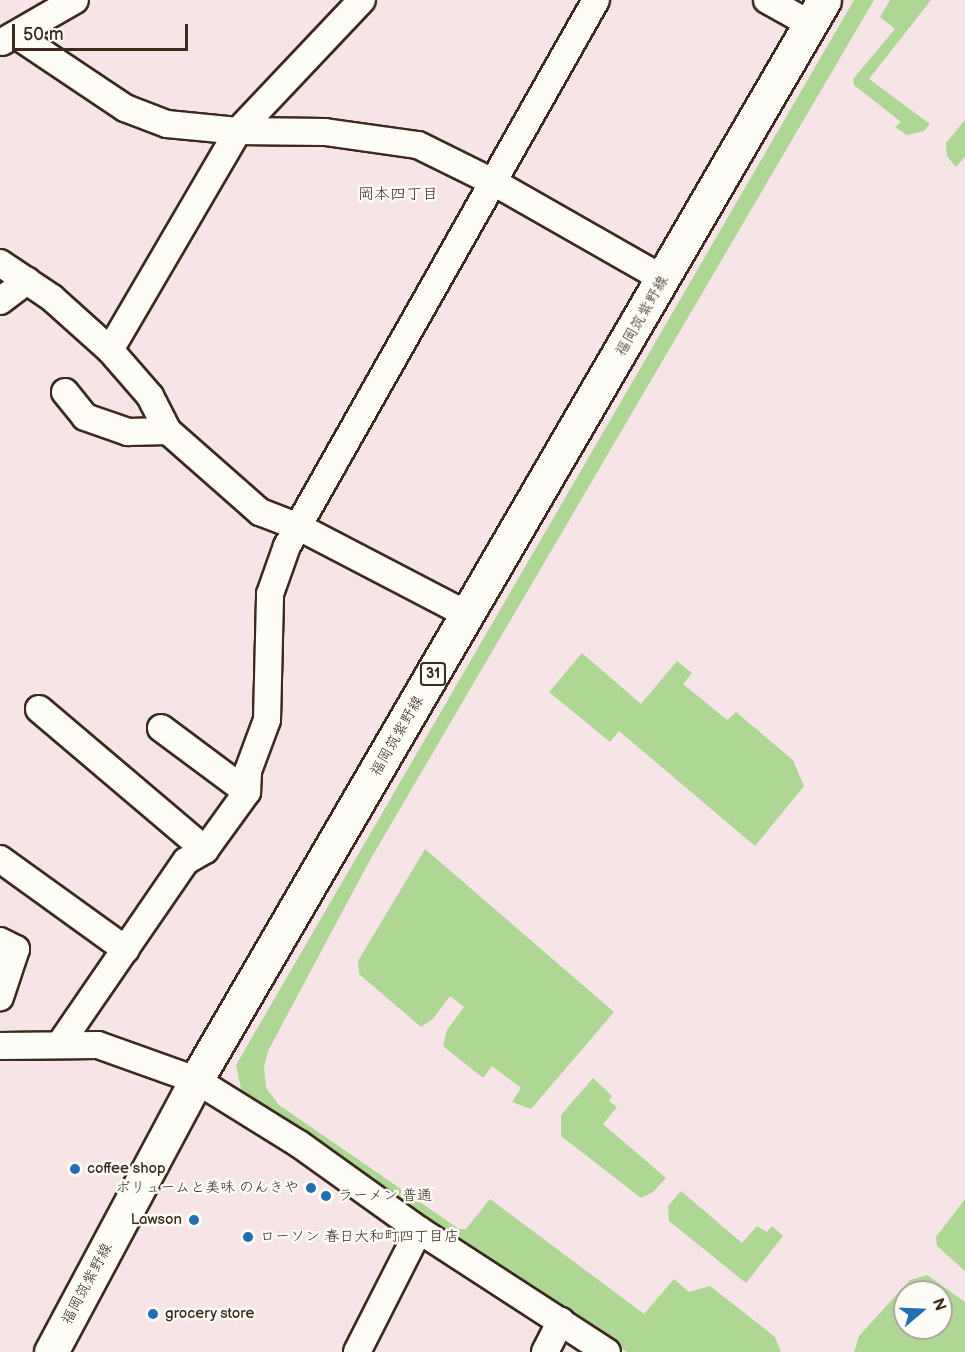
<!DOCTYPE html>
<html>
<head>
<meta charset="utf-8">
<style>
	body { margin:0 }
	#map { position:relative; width:965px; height:1352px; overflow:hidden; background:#f6e4e6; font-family:"Balsamiq Sans","Klee One",sans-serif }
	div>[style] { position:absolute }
	.green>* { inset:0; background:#afd794 }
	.roads { filter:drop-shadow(2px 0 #3b2a1e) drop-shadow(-2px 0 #3b2a1e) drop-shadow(0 2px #3b2a1e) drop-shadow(0 -2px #3b2a1e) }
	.street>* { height:26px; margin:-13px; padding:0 13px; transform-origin:13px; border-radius:13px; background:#fdfcf7 }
	.primary>* { height:33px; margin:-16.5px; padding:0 16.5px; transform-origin:16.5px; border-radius:16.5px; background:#fdfcf7 }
	.dots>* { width:16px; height:16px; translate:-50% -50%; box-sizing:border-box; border:3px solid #fdfcf7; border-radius:50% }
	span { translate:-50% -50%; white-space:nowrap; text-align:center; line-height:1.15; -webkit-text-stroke:5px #fdfcf7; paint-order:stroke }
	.shield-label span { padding:2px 4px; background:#fdfcf7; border:2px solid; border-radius:4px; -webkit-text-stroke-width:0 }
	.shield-label { font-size:14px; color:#3b2a1e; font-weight:700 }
	.street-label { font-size:15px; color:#3b2a1e }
	.poi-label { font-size:15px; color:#3b2a1e }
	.left { translate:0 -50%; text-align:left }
	.right { translate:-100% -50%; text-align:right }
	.neighbourhood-label { font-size:16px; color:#3b2a1e }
	.north { position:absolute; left:893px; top:1280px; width:60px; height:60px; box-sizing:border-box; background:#fdfcf7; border:2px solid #afa8a0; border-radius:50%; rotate:71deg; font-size:16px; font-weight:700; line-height:24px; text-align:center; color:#3b2a1e }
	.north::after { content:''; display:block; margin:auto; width:21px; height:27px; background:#1f6fb2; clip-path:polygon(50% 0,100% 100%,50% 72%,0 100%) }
	.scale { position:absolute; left:12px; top:24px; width:176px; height:27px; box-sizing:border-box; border:3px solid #3b2a1e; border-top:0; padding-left:8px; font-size:18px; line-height:21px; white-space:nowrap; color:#3b2a1e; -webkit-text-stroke:4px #fdfcf7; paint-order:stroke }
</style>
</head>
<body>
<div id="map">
	<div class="green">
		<div style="clip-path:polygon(854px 0,874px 0,370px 860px,268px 1051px,264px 1066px,266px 1088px,279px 1105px,459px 1229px,466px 1229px,490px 1199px,644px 1314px,674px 1279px,689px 1292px,710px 1286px,775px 1337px,781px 1352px,627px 1352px,242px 1093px,236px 1065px)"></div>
		<div style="clip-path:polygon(890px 0,931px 0,869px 79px,930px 124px,924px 131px,907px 135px,895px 127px,901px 122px,854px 85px,853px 79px,895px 29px,880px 17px)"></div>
		<div style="clip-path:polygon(965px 120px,965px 157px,956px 167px,947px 156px,946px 143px)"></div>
		<div style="clip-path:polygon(582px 653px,641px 704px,677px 661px,692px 673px,683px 684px,727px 720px,736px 712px,793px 760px,804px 786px,755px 846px,619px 731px,610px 742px,549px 692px)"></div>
		<div style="clip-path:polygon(425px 849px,614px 1012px,531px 1109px,512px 1102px,521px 1088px,492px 1066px,483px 1078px,443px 1046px,447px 1030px,464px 1007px,450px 996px,433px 1019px,421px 1027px,359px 974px,358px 961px)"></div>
		<div style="clip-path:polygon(593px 1078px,612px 1096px,609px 1101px,617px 1107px,603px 1124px,666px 1178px,653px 1192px,641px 1198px,561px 1136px,561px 1115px)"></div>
		<div style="clip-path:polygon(681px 1191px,742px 1243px,757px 1226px,767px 1232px,772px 1226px,783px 1236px,746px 1283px,669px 1221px,668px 1206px)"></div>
		<div style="clip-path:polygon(965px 1199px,965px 1271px,937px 1246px,936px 1237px)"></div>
		<div style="clip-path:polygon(evenodd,927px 1275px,965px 1302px,965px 1352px,854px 1352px,859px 1336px,910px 1280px,927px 1275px,905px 1292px,941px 1292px,941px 1328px,905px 1328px,905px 1292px)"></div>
	</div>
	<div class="roads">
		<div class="street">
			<div style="left:767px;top:0;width:49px;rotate:29.2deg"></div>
			<div style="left:16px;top:35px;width:131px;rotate:33.8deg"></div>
			<div style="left:125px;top:108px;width:45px;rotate:20.9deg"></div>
			<div style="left:167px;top:124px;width:71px;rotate:5.6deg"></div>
			<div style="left:238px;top:131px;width:87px;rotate:0.7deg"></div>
			<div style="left:325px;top:132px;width:94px;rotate:8deg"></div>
			<div style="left:418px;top:145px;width:86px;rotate:26.3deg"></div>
			<div style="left:495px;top:183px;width:193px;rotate:29.7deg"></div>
			<div style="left:2px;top:42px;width:84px;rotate:-29.9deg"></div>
			<div style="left:0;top:263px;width:63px;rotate:33.9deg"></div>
			<div style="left:52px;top:298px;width:78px;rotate:41.9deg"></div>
			<div style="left:110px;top:350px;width:61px;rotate:49deg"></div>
			<div style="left:150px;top:396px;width:39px;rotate:63deg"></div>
			<div style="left:168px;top:431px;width:123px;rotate:41.4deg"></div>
			<div style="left:260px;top:512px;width:42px;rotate:21deg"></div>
			<div style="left:299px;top:527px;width:191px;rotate:27.5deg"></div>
			<div style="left:0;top:301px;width:34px;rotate:-37deg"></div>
			<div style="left:110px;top:350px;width:254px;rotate:-59.7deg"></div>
			<div style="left:238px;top:131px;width:180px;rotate:-46.6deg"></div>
			<div style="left:65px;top:392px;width:32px;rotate:51deg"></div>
			<div style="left:85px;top:417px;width:46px;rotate:19.2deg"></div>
			<div style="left:128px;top:432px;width:40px;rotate:-1.4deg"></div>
			<div style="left:39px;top:709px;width:218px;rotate:40.3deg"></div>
			<div style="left:161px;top:728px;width:107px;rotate:36.7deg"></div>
			<div style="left:0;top:859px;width:155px;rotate:35.8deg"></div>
			<div style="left:0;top:941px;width:18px;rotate:27deg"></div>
			<div style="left:16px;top:949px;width:51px;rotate:108.4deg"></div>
			<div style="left:60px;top:1044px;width:222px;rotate:-55.5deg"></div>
			<div style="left:186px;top:861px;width:22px;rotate:-30deg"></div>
			<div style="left:205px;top:850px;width:72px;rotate:-54.1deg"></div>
			<div style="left:247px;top:792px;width:21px;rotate:-87deg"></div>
			<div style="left:248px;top:771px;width:54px;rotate:-69.6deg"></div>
			<div style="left:267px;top:720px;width:126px;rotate:-88.6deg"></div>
			<div style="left:270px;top:594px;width:51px;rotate:-70.5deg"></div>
			<div style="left:287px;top:546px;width:627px;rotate:-60.49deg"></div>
			<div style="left:0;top:1046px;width:98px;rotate:-0.6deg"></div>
			<div style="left:98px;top:1045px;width:104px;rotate:19.7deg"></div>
			<div style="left:196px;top:1080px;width:121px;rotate:31.9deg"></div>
			<div style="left:299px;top:1144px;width:148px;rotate:35.6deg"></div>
			<div style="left:419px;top:1230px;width:224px;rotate:33deg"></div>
			<div style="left:357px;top:1352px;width:137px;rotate:-63.1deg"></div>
			<div style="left:545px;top:1352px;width:35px;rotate:-63deg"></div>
		</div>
		<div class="primary">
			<div style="left:51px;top:1352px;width:308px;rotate:-61.9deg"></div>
			<div style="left:196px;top:1080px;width:1249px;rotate:-59.82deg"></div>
		</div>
	</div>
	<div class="dots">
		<div style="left:75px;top:1169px;background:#1f6fb2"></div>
		<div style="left:311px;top:1188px;background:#1f6fb2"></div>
		<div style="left:326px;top:1196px;background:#1f6fb2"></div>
		<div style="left:194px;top:1220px;background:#1f6fb2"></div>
		<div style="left:248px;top:1237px;background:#1f6fb2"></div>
		<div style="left:153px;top:1314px;background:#1f6fb2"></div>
	</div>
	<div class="shield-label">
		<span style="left:433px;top:674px">31</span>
	</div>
	<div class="street-label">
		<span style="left:642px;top:316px;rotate:-60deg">福岡筑紫野線</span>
		<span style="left:397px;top:736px;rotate:-60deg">福岡筑紫野線</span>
		<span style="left:87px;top:1284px;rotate:-62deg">福岡筑紫野線</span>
	</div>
	<div class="poi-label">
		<span class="left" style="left:87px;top:1169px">coffee shop</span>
		<span class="right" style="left:299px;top:1188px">ボリュームと美味 のんきや</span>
		<span class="left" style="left:338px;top:1196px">ラーメン 普通</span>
		<span class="right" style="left:182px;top:1220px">Lawson</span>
		<span class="left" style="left:260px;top:1237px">ローソン 春日大和町四丁目店</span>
		<span class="left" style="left:165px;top:1314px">grocery store</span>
	</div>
	<div class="neighbourhood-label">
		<span style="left:398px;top:195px">岡本四丁目</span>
	</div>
	<div class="north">N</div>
	<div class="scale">50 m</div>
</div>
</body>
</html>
